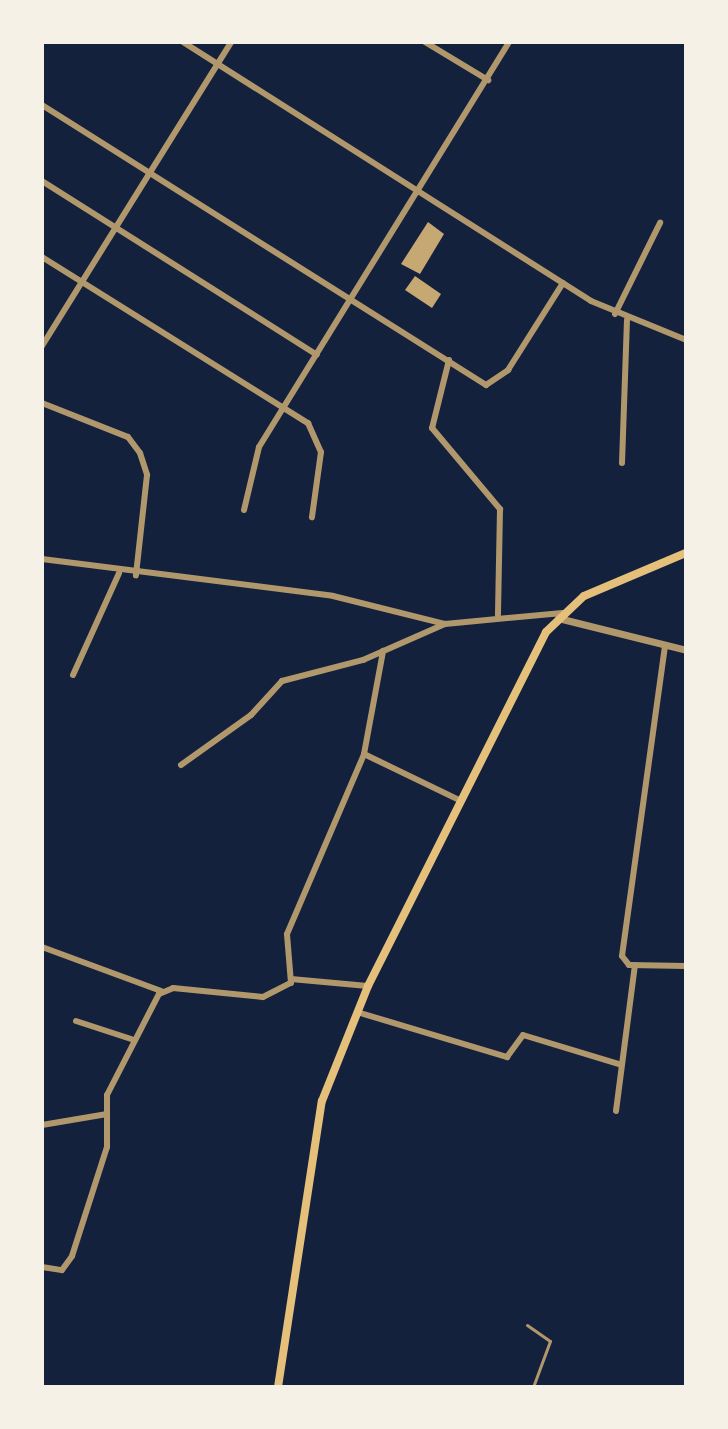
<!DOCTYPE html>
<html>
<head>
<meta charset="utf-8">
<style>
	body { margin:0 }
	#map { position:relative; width:728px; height:1429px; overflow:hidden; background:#14213d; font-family:Spectral,serif }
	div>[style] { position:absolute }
	.building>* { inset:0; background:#c6a872 }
	.service>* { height:3px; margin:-1.5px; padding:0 1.5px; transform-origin:1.5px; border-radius:1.5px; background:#b1986c }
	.minor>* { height:6px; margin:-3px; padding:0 3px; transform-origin:3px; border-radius:3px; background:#b1986c }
	.tertiary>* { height:7px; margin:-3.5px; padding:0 3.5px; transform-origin:3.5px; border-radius:3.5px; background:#b1986c }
	.secondary>* { height:8px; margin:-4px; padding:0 4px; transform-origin:4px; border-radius:4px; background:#e5c07b }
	span { translate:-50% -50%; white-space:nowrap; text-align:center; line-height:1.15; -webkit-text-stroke:6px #f6f1e7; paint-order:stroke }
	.frame { position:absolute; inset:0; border:44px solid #f6f1e7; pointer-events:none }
</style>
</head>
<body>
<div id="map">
	<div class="building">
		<div style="clip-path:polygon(428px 222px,444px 234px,420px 274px,401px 264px)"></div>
		<div style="clip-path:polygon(415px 276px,441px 294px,432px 308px,405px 290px)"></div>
	</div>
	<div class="service">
		<div style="left:527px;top:1325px;width:28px;rotate:35deg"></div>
		<div style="left:550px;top:1341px;width:49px;rotate:110.3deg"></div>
	</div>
	<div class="minor">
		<div style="left:183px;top:42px;width:483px;rotate:32.4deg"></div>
		<div style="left:591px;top:301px;width:103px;rotate:22.3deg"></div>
		<div style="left:425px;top:42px;width:74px;rotate:31.1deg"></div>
		<div style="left:42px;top:105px;width:525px;rotate:32.24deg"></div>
		<div style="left:486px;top:385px;width:27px;rotate:-34deg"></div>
		<div style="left:508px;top:370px;width:103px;rotate:-57.7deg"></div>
		<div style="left:42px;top:181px;width:325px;rotate:32.3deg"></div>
		<div style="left:42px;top:257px;width:314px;rotate:32deg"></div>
		<div style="left:308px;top:423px;width:32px;rotate:66deg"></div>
		<div style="left:321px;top:452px;width:66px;rotate:97.9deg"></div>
		<div style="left:615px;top:314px;width:102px;rotate:-63.7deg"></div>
		<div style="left:42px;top:346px;width:358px;rotate:-58.1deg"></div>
		<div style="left:449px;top:360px;width:70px;rotate:104deg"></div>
		<div style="left:432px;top:428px;width:106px;rotate:50deg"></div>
		<div style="left:500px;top:509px;width:106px;rotate:91.1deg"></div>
		<div style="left:42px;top:403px;width:92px;rotate:21.6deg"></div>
		<div style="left:128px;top:437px;width:20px;rotate:53deg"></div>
		<div style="left:140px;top:453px;width:23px;rotate:72deg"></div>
		<div style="left:147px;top:475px;width:101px;rotate:96.3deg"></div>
		<div style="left:622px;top:463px;width:143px;rotate:-88deg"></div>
		<div style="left:244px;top:510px;width:65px;rotate:-76.6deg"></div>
		<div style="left:259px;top:447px;width:476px;rotate:-58.3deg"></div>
		<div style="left:42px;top:559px;width:293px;rotate:7.2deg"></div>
		<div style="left:333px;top:596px;width:115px;rotate:14deg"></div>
		<div style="left:665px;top:646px;width:313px;rotate:97.9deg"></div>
		<div style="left:622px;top:956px;width:11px;rotate:52deg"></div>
		<div style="left:629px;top:965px;width:57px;rotate:1deg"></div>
		<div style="left:73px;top:675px;width:112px;rotate:-65.7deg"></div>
		<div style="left:364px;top:754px;width:106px;rotate:25.8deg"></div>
		<div style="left:181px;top:765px;width:86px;rotate:-35.5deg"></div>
		<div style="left:251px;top:715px;width:46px;rotate:-47.6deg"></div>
		<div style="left:282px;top:681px;width:84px;rotate:-14.5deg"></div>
		<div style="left:363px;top:660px;width:90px;rotate:-23.7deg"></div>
		<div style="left:445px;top:624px;width:118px;rotate:-5.4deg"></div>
		<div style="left:42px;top:947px;width:127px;rotate:20.3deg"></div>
		<div style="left:291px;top:979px;width:77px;rotate:5.2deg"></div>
		<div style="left:357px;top:1012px;width:157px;rotate:16.7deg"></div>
		<div style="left:507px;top:1057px;width:27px;rotate:-54deg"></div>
		<div style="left:523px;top:1035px;width:103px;rotate:16.9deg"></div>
		<div style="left:76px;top:1021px;width:58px;rotate:18.1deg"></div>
		<div style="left:616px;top:1111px;width:147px;rotate:-82.6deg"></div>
		<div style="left:42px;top:1125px;width:66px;rotate:-9.6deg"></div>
		<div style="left:42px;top:1267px;width:20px;rotate:9deg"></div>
		<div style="left:62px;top:1270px;width:17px;rotate:-54deg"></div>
		<div style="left:72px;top:1256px;width:114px;rotate:-72.2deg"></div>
		<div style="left:107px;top:1147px;width:52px;rotate:-90deg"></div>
		<div style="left:107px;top:1095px;width:114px;rotate:-62.8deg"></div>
		<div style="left:159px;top:994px;width:15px;rotate:-23deg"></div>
		<div style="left:173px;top:988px;width:90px;rotate:5.7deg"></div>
		<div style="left:263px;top:997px;width:31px;rotate:-27deg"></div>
		<div style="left:291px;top:983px;width:49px;rotate:-94.7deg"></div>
		<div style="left:287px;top:934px;width:196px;rotate:-66.8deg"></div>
		<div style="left:364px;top:754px;width:105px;rotate:-79.5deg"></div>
	</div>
	<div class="tertiary">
		<div style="left:558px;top:618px;width:132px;rotate:14deg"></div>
	</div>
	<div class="secondary">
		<div style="left:278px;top:1387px;width:289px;rotate:-81.3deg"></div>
		<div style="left:322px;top:1101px;width:124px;rotate:-68.2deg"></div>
		<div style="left:368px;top:986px;width:396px;rotate:-63.3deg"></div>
		<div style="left:546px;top:632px;width:52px;rotate:-43.5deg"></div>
		<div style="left:584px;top:596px;width:111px;rotate:-22.9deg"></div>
	</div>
	<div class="frame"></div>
</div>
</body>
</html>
